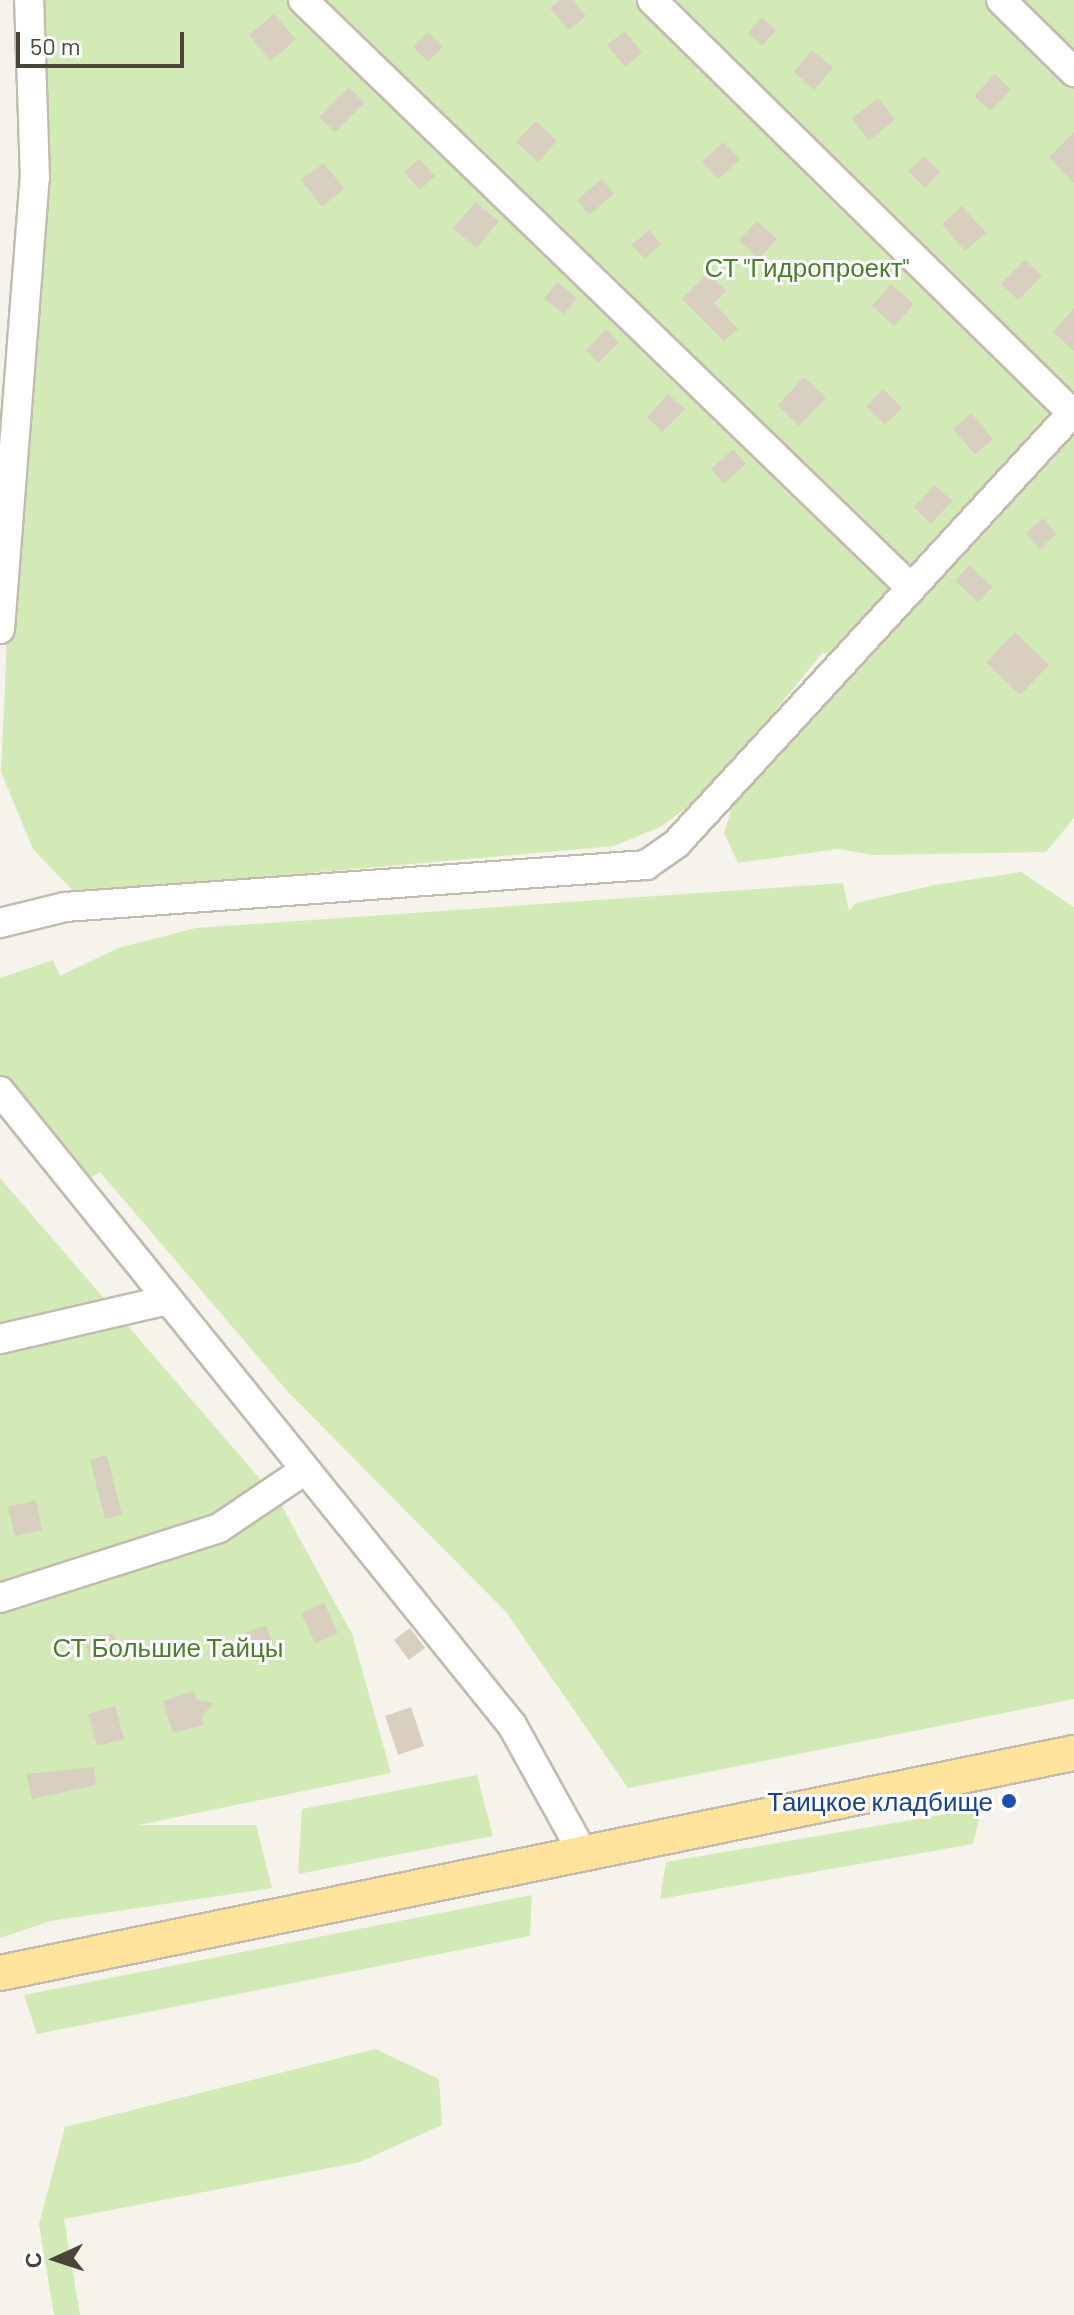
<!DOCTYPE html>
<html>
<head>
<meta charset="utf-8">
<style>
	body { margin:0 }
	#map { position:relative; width:1074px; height:2315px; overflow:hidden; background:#f6f3ec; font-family:Barlow,sans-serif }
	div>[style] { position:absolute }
	.green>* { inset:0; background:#d2eab5 }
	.building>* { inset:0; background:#d8cfc1 }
	.roads { filter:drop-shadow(2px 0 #c2bbae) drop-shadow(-2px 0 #c2bbae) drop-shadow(0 2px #c2bbae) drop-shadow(0 -2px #c2bbae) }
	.minor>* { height:28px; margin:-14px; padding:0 14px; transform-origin:14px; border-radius:14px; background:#fff }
	.major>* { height:34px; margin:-17px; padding:0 17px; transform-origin:17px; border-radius:17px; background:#ffe39c }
	.dots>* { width:22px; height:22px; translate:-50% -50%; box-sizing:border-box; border:4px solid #fff; border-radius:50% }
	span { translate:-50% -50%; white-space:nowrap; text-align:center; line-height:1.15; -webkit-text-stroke:6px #fff; paint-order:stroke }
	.park-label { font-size:26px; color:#4a7f2a }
	.transit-label { font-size:26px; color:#164399 }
	.right { translate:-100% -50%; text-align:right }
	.north { position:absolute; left:16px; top:2219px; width:80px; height:80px; -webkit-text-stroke:6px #fff; paint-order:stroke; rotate:267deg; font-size:22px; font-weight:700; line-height:32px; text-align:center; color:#4b4439 }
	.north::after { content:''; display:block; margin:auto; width:28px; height:36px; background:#4b4439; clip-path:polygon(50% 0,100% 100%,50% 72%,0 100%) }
	.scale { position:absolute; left:16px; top:32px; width:168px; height:36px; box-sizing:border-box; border:4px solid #4b4439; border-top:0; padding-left:10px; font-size:24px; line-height:28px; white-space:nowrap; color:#4b4439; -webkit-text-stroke:6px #fff; paint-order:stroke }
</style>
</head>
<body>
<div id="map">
	<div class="green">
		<div style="clip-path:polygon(36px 0,1074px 0,1074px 818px,1046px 852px,874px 855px,838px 849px,738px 863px,724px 833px,733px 803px,857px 671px,823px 652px,710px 791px,660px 827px,614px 846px,76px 894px,33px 849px,1px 772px)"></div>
		<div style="clip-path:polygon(1021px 872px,1074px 907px,1074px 1699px,628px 1788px,506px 1612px,288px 1392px,100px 1172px,85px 1181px,0 1082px,0 978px,53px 960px,60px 976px,118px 948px,196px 928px,843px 883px,849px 911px,856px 903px,935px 885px)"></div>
		<div style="clip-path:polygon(0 1178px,279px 1501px,352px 1634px,391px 1773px,139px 1825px,256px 1825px,272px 1888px,50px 1921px,0 1938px)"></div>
		<div style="clip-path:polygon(477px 1775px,493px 1836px,298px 1874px,302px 1809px)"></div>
		<div style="clip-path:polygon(982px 1808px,973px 1844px,660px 1899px,666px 1862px)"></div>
		<div style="clip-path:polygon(532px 1895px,530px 1936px,37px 2034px,24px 1995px)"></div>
		<div style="clip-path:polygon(375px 2049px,439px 2079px,442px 2125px,360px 2162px,64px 2219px,80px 2315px,54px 2315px,39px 2224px,65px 2127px)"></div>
	</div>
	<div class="building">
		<div style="clip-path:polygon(560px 0,572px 0,586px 16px,569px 30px,550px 8px)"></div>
		<div style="clip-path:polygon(274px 14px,296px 39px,271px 61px,249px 35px)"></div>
		<div style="clip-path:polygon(762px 17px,776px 30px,762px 46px,748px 33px)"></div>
		<div style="clip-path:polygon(625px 31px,642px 53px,625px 67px,607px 45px)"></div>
		<div style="clip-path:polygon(428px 32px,443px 47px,428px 62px,413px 47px)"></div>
		<div style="clip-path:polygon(812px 50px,833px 68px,814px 90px,794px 72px)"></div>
		<div style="clip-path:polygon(995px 74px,1011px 90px,990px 111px,974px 96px)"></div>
		<div style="clip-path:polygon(349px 87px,364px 103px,335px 132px,319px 117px)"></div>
		<div style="clip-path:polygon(878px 98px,895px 119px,869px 141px,852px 119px)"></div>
		<div style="clip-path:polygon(536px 121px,557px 141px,538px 162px,516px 142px)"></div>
		<div style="clip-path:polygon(1074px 132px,1074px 183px,1049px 157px)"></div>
		<div style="clip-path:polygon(723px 142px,740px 159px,719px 179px,702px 162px)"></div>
		<div style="clip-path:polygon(924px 156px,940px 172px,925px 188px,908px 171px)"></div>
		<div style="clip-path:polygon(419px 159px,435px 176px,420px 190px,404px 172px)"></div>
		<div style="clip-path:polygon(324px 163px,344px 189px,322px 207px,301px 180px)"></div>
		<div style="clip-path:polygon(602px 179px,614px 194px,589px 215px,577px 200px)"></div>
		<div style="clip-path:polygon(475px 202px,499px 221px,477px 248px,453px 229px)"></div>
		<div style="clip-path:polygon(962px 206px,986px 233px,965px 251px,942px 224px)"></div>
		<div style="clip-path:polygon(757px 221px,777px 239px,759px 259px,739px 240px)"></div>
		<div style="clip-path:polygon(649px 230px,661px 244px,645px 259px,632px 245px)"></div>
		<div style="clip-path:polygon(1025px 260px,1042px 276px,1018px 300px,1001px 284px)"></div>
		<div style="clip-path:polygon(708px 273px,726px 291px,714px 303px,738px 329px,724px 341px,682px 299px)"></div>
		<div style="clip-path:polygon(557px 282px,577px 298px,564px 314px,544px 299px)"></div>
		<div style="clip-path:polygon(891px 284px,914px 304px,894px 326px,872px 306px)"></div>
		<div style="clip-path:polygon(1074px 308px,1074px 351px,1053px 332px)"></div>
		<div style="clip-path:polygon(606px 329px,619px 342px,598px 363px,586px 350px)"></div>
		<div style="clip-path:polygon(804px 377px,826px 398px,799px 426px,778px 405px)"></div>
		<div style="clip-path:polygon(883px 389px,902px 408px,885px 425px,866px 406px)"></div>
		<div style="clip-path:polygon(668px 394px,685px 409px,662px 432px,647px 417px)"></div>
		<div style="clip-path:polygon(971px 413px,993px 439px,975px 454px,953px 429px)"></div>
		<div style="clip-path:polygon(733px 449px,746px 464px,724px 484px,711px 469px)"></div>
		<div style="clip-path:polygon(935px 485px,952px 501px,931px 524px,914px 507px)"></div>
		<div style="clip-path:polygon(1043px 518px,1056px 534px,1040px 549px,1026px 533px)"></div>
		<div style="clip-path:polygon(969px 565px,992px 587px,978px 602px,955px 581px)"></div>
		<div style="clip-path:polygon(1015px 632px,1049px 665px,1020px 695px,986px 662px)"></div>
		<div style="clip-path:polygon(107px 1455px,122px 1515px,105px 1519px,90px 1460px)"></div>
		<div style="clip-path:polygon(36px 1500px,42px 1530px,15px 1536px,8px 1507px)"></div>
		<div style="clip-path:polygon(324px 1603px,338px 1633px,315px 1643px,301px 1613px)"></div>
		<div style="clip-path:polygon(266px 1625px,273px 1645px,251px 1652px,244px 1633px)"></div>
		<div style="clip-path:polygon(410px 1628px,425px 1648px,409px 1660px,394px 1640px)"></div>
		<div style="clip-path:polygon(114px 1633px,119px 1651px,90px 1658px,85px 1640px)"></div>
		<div style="clip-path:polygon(194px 1691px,197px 1700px,214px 1703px,202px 1716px,203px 1725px,173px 1733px,163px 1701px)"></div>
		<div style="clip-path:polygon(115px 1706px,124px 1739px,97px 1746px,88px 1714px)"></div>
		<div style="clip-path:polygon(411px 1707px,424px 1746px,398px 1755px,385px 1716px)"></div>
		<div style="clip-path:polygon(94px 1767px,96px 1785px,32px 1799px,26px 1774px)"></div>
	</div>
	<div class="roads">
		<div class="minor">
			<div style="left:303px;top:0;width:843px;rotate:44.04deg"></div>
			<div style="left:652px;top:0;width:589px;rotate:44.52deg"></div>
			<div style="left:1001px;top:0;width:103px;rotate:44.6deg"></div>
			<div style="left:0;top:629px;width:452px;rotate:-85.6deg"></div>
			<div style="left:35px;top:178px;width:178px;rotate:-91.9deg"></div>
			<div style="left:0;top:923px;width:67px;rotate:-13.8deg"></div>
			<div style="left:65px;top:907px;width:583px;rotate:-4.13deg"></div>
			<div style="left:646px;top:865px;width:38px;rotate:-35deg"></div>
			<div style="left:677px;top:843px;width:587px;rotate:-47.42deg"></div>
			<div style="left:0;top:1091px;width:815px;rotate:51.08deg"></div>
			<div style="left:512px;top:1725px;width:146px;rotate:61deg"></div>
			<div style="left:0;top:1339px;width:171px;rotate:-13.1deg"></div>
			<div style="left:0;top:1598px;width:230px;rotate:-17.7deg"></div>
			<div style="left:219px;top:1528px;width:104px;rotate:-34deg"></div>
		</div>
		<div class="major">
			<div style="left:0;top:1973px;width:1096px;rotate:-11.58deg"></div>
		</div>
	</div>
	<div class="dots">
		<div style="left:1009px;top:1801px;background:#1a4fb4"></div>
	</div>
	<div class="park-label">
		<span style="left:807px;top:267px">СТ "Гидропроект"</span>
		<span style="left:168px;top:1647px">СТ Большие Тайцы</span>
	</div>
	<div class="transit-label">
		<span class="right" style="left:993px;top:1801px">Таицкое кладбище</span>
	</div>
	<div class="north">С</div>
	<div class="scale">50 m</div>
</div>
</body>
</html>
